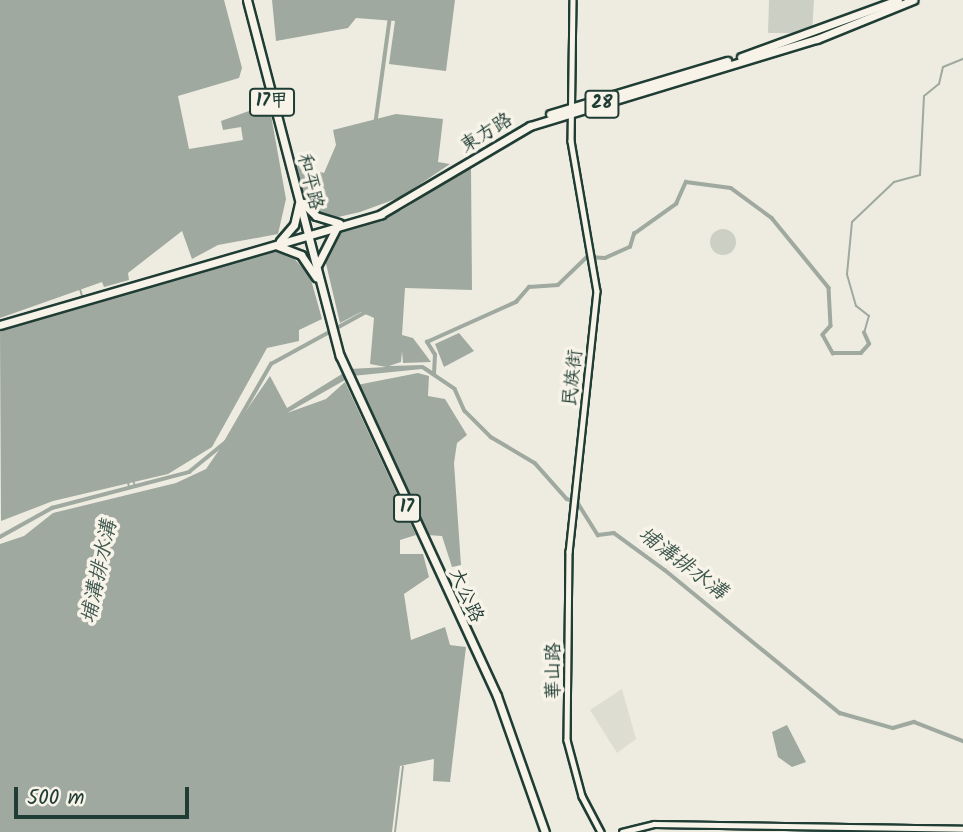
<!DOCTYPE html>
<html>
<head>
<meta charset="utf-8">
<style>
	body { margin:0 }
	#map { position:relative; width:963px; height:832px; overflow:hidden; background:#eeece1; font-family:Kalam,"LXGW WenKai TC",sans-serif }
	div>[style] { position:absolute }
	.built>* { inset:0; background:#ddddd2 }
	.green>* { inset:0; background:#cccfc4 }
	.round { border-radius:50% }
	.water>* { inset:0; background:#9fa99f }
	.stream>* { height:2px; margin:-1px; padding:0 1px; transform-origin:1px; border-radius:1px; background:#9fa99f }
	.canal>* { height:3.5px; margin:-1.75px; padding:0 1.75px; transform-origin:1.75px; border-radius:1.75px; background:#9fa99f }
	.roads { filter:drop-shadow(2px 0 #1f3d34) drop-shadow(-2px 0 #1f3d34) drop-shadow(0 2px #1f3d34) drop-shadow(0 -2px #1f3d34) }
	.tertiary>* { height:4.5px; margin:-2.25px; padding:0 2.25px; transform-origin:2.25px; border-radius:2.25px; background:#f7f3e8 }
	.primary>* { height:7px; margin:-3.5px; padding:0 3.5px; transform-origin:3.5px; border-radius:3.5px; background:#f7f3e8 }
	span { translate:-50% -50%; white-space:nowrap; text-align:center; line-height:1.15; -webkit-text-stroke:7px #f7f3e8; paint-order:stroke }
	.shield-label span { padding:2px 5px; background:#f7f3e8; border:2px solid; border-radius:5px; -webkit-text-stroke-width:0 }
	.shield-label { font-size:18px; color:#1f3d34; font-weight:700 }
	.street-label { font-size:19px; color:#1f3d34 }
	.water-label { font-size:21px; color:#3f584f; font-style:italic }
	.scale { position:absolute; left:14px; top:787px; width:175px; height:32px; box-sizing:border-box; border:4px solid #1f3d34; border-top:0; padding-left:9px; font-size:21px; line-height:24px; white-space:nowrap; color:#1f3d34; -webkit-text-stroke:5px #f7f3e8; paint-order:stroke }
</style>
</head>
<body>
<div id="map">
	<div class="built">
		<div style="clip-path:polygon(622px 689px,636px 739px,617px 753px,590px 710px)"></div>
	</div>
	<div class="green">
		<div style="clip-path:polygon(769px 0,814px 0,812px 33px,768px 33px)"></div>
		<div class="round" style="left:710px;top:229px;width:26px;height:26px"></div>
	</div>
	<div class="water">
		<div style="clip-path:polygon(0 0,224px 0,242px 68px,239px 78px,178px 96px,189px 149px,243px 140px,241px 127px,223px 130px,221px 121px,269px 104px,286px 199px,278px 234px,218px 245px,192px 259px,182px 231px,128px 273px,129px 280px,104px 287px,102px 282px,0 318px)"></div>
		<div style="clip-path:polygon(272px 0,455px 0,446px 71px,389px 64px,395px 21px,356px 18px,348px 28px,276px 41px)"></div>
		<div style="clip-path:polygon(396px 114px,443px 119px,438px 162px,450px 164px,401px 197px,360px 212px,334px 218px,318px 213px,305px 200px,296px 165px,324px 173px,336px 145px,333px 130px)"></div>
		<div style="clip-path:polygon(471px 167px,472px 290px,405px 288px,402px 335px,413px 338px,431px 362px,403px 363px,402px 351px,401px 362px,389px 366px,423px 365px,437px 374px,422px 369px,352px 376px,287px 413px,326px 399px,345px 382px,416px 535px,400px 540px,400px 554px,423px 554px,429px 577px,404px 594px,411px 640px,445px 627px,450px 645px,466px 647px,450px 782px,433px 781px,434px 759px,400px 766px,392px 832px,0 832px,0 544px,24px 536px,53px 513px,176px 483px,206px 469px,270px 376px,287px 408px,350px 369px,386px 367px,370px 364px,374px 318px,361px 312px,340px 323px,323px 251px,338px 233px,402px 210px)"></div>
		<div style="clip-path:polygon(273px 251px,289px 253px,310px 276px,322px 319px,299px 330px,299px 341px,267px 348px,212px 447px,168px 474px,53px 501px,1px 521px,0 329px)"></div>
		<div style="clip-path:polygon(459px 333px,474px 351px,444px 367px,435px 344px)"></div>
		<div style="clip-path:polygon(418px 373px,429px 376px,428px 396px,445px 399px,467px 435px,457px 443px,454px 463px,461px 565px,452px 567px,442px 536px,427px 535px,357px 385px)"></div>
		<div style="clip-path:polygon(787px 725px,806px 762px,792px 767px,778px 757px,772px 732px)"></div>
	</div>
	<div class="stream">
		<div style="left:80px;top:289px;width:7px;rotate:74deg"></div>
		<div style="left:864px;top:333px;width:18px;rotate:-74deg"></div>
		<div style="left:869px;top:316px;width:16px;rotate:-142deg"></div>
		<div style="left:856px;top:306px;width:33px;rotate:-106deg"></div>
		<div style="left:847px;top:274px;width:52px;rotate:-84.5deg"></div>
		<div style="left:852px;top:222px;width:58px;rotate:-43.6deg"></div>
		<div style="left:894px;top:182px;width:27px;rotate:-15deg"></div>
		<div style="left:920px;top:175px;width:79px;rotate:-87.1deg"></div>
		<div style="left:924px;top:96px;width:19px;rotate:-39deg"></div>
		<div style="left:939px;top:84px;width:17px;rotate:-77deg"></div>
		<div style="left:943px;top:67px;width:22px;rotate:-22deg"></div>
		<div style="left:133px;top:480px;width:6px;rotate:72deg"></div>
		<div style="left:128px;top:481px;width:7px;rotate:82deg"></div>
		<div style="left:395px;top:832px;width:66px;rotate:-83.1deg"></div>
	</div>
	<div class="canal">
		<div style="left:375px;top:126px;width:111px;rotate:-82.2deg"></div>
		<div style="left:424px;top:368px;width:37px;rotate:34deg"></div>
		<div style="left:455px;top:389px;width:24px;rotate:66deg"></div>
		<div style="left:465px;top:411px;width:37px;rotate:45deg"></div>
		<div style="left:491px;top:437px;width:51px;rotate:30.6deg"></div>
		<div style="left:535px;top:463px;width:48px;rotate:48.4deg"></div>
		<div style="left:567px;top:499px;width:12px;rotate:20deg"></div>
		<div style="left:578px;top:503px;width:38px;rotate:58deg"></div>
		<div style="left:598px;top:535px;width:16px;rotate:-7deg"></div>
		<div style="left:614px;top:533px;width:63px;rotate:36deg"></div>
		<div style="left:665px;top:570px;width:226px;rotate:39.3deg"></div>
		<div style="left:840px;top:713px;width:55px;rotate:15.8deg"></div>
		<div style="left:893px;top:728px;width:22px;rotate:-16deg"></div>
		<div style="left:914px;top:722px;width:53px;rotate:21.2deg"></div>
		<div style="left:434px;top:374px;width:19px;rotate:-87deg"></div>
		<div style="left:435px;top:355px;width:15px;rotate:-122deg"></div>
		<div style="left:427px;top:342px;width:98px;rotate:-24.2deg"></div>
		<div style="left:516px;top:302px;width:20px;rotate:-49deg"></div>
		<div style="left:529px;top:287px;width:29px;rotate:-4deg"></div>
		<div style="left:558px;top:285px;width:40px;rotate:-44deg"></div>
		<div style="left:587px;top:257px;width:18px;rotate:3deg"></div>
		<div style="left:605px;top:258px;width:27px;rotate:-24deg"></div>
		<div style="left:630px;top:247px;width:14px;rotate:-73deg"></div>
		<div style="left:634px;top:234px;width:52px;rotate:-35.5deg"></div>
		<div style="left:676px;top:204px;width:24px;rotate:-66deg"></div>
		<div style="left:686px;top:182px;width:45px;rotate:7.6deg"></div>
		<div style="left:731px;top:188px;width:51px;rotate:36.2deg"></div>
		<div style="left:772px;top:218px;width:90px;rotate:50.8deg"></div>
		<div style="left:829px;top:288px;width:38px;rotate:87deg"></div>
		<div style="left:831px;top:326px;width:12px;rotate:132deg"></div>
		<div style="left:823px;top:335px;width:21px;rotate:61deg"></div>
		<div style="left:833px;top:353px;width:28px"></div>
		<div style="left:861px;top:353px;width:12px;rotate:-48deg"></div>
		<div style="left:869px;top:344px;width:12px;rotate:-114deg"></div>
		<div style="left:0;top:537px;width:60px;rotate:-29.1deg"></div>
		<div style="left:52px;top:508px;width:142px;rotate:-14.7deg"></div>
		<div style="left:189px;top:472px;width:48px;rotate:-39deg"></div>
		<div style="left:226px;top:442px;width:90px;rotate:-60deg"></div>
		<div style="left:271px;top:364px;width:111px;rotate:-28.7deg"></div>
	</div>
	<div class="roads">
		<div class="tertiary">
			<div style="left:573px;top:0;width:141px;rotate:90.8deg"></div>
			<div style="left:571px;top:141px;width:152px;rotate:80.2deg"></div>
			<div style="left:597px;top:291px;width:262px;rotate:96.1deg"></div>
			<div style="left:569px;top:551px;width:189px;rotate:90.6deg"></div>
			<div style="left:567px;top:740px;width:58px;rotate:75deg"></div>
			<div style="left:582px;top:796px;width:41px;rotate:62.2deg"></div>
			<div style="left:622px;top:832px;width:33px;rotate:-14deg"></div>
			<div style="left:654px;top:824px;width:309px;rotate:0.9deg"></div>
		</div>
		<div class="primary">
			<div style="left:247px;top:0;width:368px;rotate:75.4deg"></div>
			<div style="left:340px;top:356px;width:374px;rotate:65.2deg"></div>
			<div style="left:497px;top:696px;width:144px;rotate:70.6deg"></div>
			<div style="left:741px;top:57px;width:167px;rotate:-20deg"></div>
			<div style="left:550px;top:114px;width:185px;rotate:-16.7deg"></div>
			<div style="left:303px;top:203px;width:18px;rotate:45deg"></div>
			<div style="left:316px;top:216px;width:24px;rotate:17deg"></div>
			<div style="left:280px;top:241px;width:21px;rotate:-49deg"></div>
			<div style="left:294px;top:225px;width:22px;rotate:-77deg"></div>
			<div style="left:278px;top:246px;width:25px;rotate:21deg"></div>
			<div style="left:301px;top:255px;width:27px;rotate:56deg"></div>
			<div style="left:318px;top:264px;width:39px;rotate:-63deg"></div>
			<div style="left:0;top:325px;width:397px;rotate:-16.2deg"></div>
			<div style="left:381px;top:214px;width:173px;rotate:-30.6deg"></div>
			<div style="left:530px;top:126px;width:300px;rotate:-16.9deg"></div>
			<div style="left:817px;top:39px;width:104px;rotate:-22.1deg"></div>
		</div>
	</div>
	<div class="shield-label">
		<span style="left:272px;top:102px">17甲</span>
		<span style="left:602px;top:104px">28</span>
		<span style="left:407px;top:508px">17</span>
	</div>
	<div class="street-label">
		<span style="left:487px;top:134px;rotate:-32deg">東方路</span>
		<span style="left:309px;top:182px;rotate:77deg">和平路</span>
		<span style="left:574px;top:378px;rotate:-84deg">民族街</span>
		<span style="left:465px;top:596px;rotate:66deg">大公路</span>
		<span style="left:555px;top:671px;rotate:-90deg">華山路</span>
	</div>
	<div class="water-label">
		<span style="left:682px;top:564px;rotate:37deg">埔溝排水溝</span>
		<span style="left:100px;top:572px;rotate:-78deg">埔溝排水溝</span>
	</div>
	<div class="scale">500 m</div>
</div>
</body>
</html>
